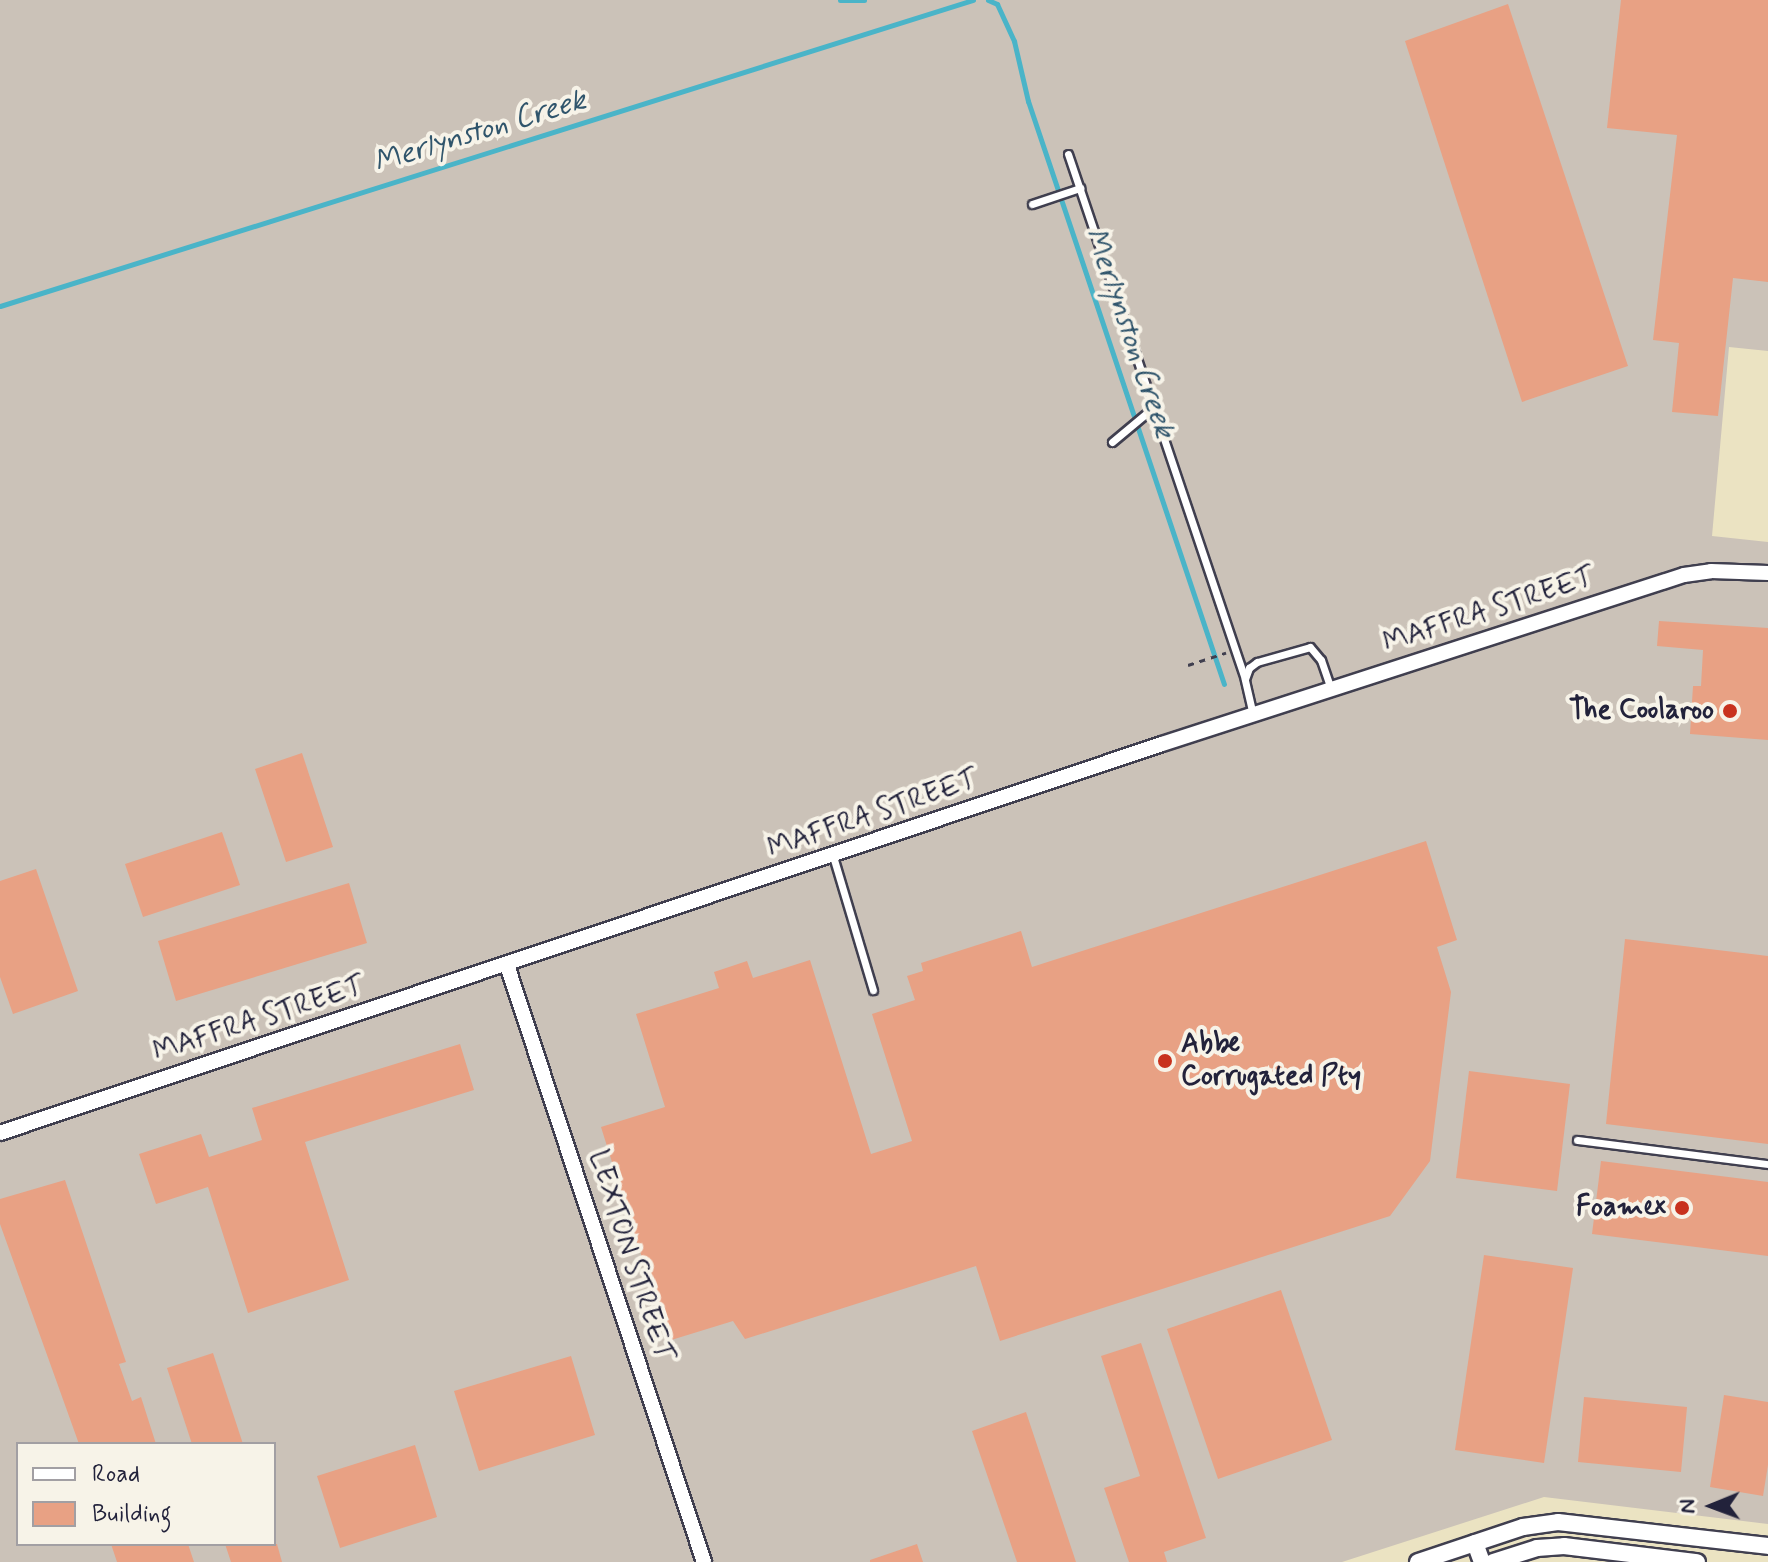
<!DOCTYPE html>
<html>
<head>
<meta charset="utf-8">
<style>
	body { margin:0 }
	#map { position:relative; width:1768px; height:1562px; overflow:hidden; background:#ebe3c2; font-family:Mynerve,sans-serif }
	div>[style] { position:absolute }
	.industrial>* { inset:0; background:#cbc2b8 }
	.stream>* { height:5px; margin:-2.5px; padding:0 2.5px; transform-origin:2.5px; border-radius:2.5px; background:#4ab4c8 }
	.building>* { inset:0; background:#e8a184 }
	.path>* { height:3px; margin-top:-1.5px; transform-origin:0; background:repeating-linear-gradient(90deg,#403f4f 0 6px,transparent 0 12px) }
	.roads { filter:drop-shadow(2px 0 #403f4f) drop-shadow(-2px 0 #403f4f) drop-shadow(0 2px #403f4f) drop-shadow(0 -2px #403f4f) }
	.service>* { height:7px; margin:-3.5px; padding:0 3.5px; transform-origin:3.5px; border-radius:3.5px; background:#fff }
	.minor>* { height:14px; margin:-7px; padding:0 7px; transform-origin:7px; border-radius:7px; background:#fff }
	.tertiary>* { height:16px; margin:-8px; padding:0 8px; transform-origin:8px; border-radius:8px; background:#fff }
	.dots>* { width:22px; height:22px; translate:-50% -50%; box-sizing:border-box; border:4px solid #f7f3e8; border-radius:50% }
	span { translate:-50% -50%; white-space:nowrap; text-align:center; line-height:1.15; -webkit-text-stroke:8px #f7f3e8; paint-order:stroke }
	.street-label { font-size:28px; color:#22223b }
	.poi-label { font-size:28px; color:#22223b; font-weight:700 }
	.right { translate:-100% -50%; text-align:right }
	.left { translate:0 -50%; text-align:left }
	.water-label { font-size:30px; color:#30556c; font-style:italic }
	.legend { position:absolute; left:16px; top:1442px; width:260px; height:104px; box-sizing:border-box; background:#f7f3e8; border:2px solid #a29fa3; margin:0; padding:10px 14px; list-style:none; font-size:24px; color:#22223b }
	.legend li { display:flex; align-items:center; gap:16px; height:40px }
	.legend b { width:40px; border:2px solid #a29fa3 }
	.north { position:absolute; left:1672px; top:1466px; width:80px; height:80px; -webkit-text-stroke:6px #f7f3e8; paint-order:stroke; rotate:269deg; font-size:22px; font-weight:700; line-height:32px; text-align:center; color:#22223b }
	.north::after { content:''; display:block; margin:auto; width:28px; height:36px; background:#22223b; clip-path:polygon(50% 0,100% 100%,50% 72%,0 100%) }
</style>
</head>
<body>
<div id="map">
	<div class="industrial">
		<div style="clip-path:polygon(evenodd,0 0,1768px 0,1768px 351px,1729px 347px,1712px 536px,1768px 542px,1768px 1524px,1544px 1497px,1342px 1562px,0 1562px,0 0,18px 1444px,274px 1444px,274px 1544px,18px 1544px,18px 1444px)"></div>
	</div>
	<div class="stream">
		<div style="left:840px;top:0;width:24px"></div>
		<div style="left:988px;top:0;width:10px;rotate:24deg"></div>
		<div style="left:997px;top:4px;width:41px;rotate:65.3deg"></div>
		<div style="left:1014px;top:41px;width:62px;rotate:76.9deg"></div>
		<div style="left:1028px;top:101px;width:615px;rotate:71.42deg"></div>
		<div style="left:0;top:306px;width:1020px;rotate:-17.46deg"></div>
	</div>
	<div class="building">
		<div style="clip-path:polygon(1621px 0,1768px 0,1768px 282px,1733px 278px,1718px 416px,1672px 412px,1679px 343px,1653px 340px,1677px 135px,1607px 128px)"></div>
		<div style="clip-path:polygon(1508px 4px,1628px 366px,1522px 402px,1405px 41px)"></div>
		<div style="clip-path:polygon(1659px 621px,1768px 628px,1768px 740px,1690px 734px,1693px 686px,1701px 686px,1703px 650px,1657px 646px)"></div>
		<div style="clip-path:polygon(302px 753px,333px 847px,286px 862px,255px 769px)"></div>
		<div style="clip-path:polygon(222px 832px,240px 885px,143px 917px,125px 864px)"></div>
		<div style="clip-path:polygon(1426px 841px,1457px 940px,1437px 947px,1451px 992px,1430px 1161px,1390px 1216px,1000px 1341px,976px 1266px,745px 1339px,733px 1321px,668px 1341px,601px 1127px,665px 1107px,636px 1014px,719px 988px,714px 972px,747px 961px,753px 978px,810px 960px,871px 1154px,912px 1141px,872px 1014px,915px 1000px,907px 976px,923px 971px,921px 963px,1021px 931px,1032px 967px)"></div>
		<div style="clip-path:polygon(36px 869px,78px 991px,13px 1014px,0 977px,0 881px)"></div>
		<div style="clip-path:polygon(349px 883px,367px 943px,176px 1001px,158px 941px)"></div>
		<div style="clip-path:polygon(1625px 939px,1768px 956px,1768px 1144px,1606px 1124px)"></div>
		<div style="clip-path:polygon(460px 1044px,474px 1090px,305px 1142px,349px 1280px,248px 1313px,208px 1187px,156px 1204px,139px 1154px,201px 1134px,209px 1157px,262px 1140px,252px 1108px)"></div>
		<div style="clip-path:polygon(1469px 1071px,1570px 1084px,1557px 1191px,1456px 1178px)"></div>
		<div style="clip-path:polygon(1601px 1161px,1768px 1182px,1768px 1256px,1592px 1234px)"></div>
		<div style="clip-path:polygon(65px 1180px,126px 1362px,119px 1364px,132px 1401px,141px 1397px,156px 1444px,79px 1444px,0 1224px,0 1199px)"></div>
		<div style="clip-path:polygon(1484px 1255px,1573px 1268px,1544px 1463px,1455px 1450px)"></div>
		<div style="clip-path:polygon(1281px 1290px,1332px 1440px,1218px 1479px,1167px 1329px)"></div>
		<div style="clip-path:polygon(1141px 1343px,1206px 1538px,1164px 1552px,1167px 1562px,1129px 1562px,1104px 1488px,1140px 1476px,1101px 1356px)"></div>
		<div style="clip-path:polygon(213px 1353px,243px 1444px,192px 1444px,167px 1368px)"></div>
		<div style="clip-path:polygon(571px 1356px,595px 1435px,479px 1471px,454px 1391px)"></div>
		<div style="clip-path:polygon(1724px 1395px,1768px 1402px,1768px 1465px,1763px 1496px,1710px 1487px)"></div>
		<div style="clip-path:polygon(1584px 1397px,1687px 1407px,1681px 1472px,1578px 1462px)"></div>
		<div style="clip-path:polygon(1026px 1412px,1076px 1562px,1017px 1562px,972px 1431px)"></div>
		<div style="clip-path:polygon(415px 1445px,437px 1517px,340px 1548px,317px 1476px)"></div>
		<div style="clip-path:polygon(111px 1544px,188px 1544px,194px 1562px,117px 1562px)"></div>
		<div style="clip-path:polygon(225px 1544px,277px 1544px,282px 1562px,231px 1562px)"></div>
		<div style="clip-path:polygon(917px 1544px,923px 1562px,870px 1562px,870px 1560px)"></div>
	</div>
	<div class="path">
		<div style="left:1188px;top:665px;width:40px;rotate:-18deg"></div>
	</div>
	<div class="roads">
		<div class="service">
			<div style="left:1068px;top:154px;width:554px;rotate:71.37deg"></div>
			<div style="left:1032px;top:204px;width:51px;rotate:-18.4deg"></div>
			<div style="left:1112px;top:442px;width:55px;rotate:-39.8deg"></div>
			<div style="left:1253px;top:715px;width:37px;rotate:-103deg"></div>
			<div style="left:1245px;top:679px;width:12px;rotate:-70deg"></div>
			<div style="left:1249px;top:668px;width:10px;rotate:-37deg"></div>
			<div style="left:1257px;top:662px;width:55px;rotate:-15.8deg"></div>
			<div style="left:1310px;top:647px;width:17px;rotate:50deg"></div>
			<div style="left:1321px;top:660px;width:31px;rotate:71deg"></div>
			<div style="left:833px;top:856px;width:140px;rotate:73.4deg"></div>
			<div style="left:1577px;top:1140px;width:193px;rotate:7.2deg"></div>
		</div>
		<div class="minor">
			<div style="left:507px;top:965px;width:629px;rotate:71.74deg"></div>
			<div style="left:0;top:1133px;width:1225px;rotate:-18.51deg"></div>
			<div style="left:1162px;top:744px;width:549px;rotate:-17.94deg"></div>
			<div style="left:1684px;top:575px;width:27px;rotate:-8deg"></div>
			<div style="left:1711px;top:571px;width:57px;rotate:2deg"></div>
		</div>
		<div class="tertiary">
			<div style="left:1475px;top:1543px;width:20px;rotate:70deg"></div>
			<div style="left:1418px;top:1562px;width:111px;rotate:-18.4deg"></div>
			<div style="left:1523px;top:1527px;width:35px;rotate:-8deg"></div>
			<div style="left:1558px;top:1522px;width:211px;rotate:6.5deg"></div>
			<div style="left:1493px;top:1562px;width:46px;rotate:-17.7deg"></div>
			<div style="left:1537px;top:1548px;width:27px;rotate:-4deg"></div>
			<div style="left:1564px;top:1546px;width:134px;rotate:6.9deg"></div>
		</div>
	</div>
	<div class="dots">
		<div style="left:1730px;top:711px;background:#c8321e"></div>
		<div style="left:1165px;top:1061px;background:#c8321e"></div>
		<div style="left:1682px;top:1208px;background:#c8321e"></div>
	</div>
	<div class="street-label">
		<span style="left:1489px;top:611px;rotate:-18deg">MAFFRA STREET</span>
		<span style="left:873px;top:815px;rotate:-19deg">MAFFRA STREET</span>
		<span style="left:259px;top:1020px;rotate:-18deg">MAFFRA STREET</span>
		<span style="left:630px;top:1256px;rotate:72deg">LEXTON STREET</span>
	</div>
	<div class="poi-label">
		<span class="right" style="left:1714px;top:711px">The Coolaroo</span>
		<span class="left" style="left:1181px;top:1061px">Abbe<br>Corrugated Pty</span>
		<span class="right" style="left:1666px;top:1208px">Foamex</span>
	</div>
	<div class="water-label">
		<span style="left:480px;top:132px;rotate:-17deg">Merlynston Creek</span>
		<span style="left:1129px;top:333px;rotate:71deg">Merlynston Creek</span>
	</div>
	<ul class="legend">
	<li><b style="height:10px;background:#fff"></b>Road</li>
	<li><b style="height:22px;background:#e8a184"></b>Building</li>
	</ul>
	<div class="north">N</div>
</div>
</body>
</html>
